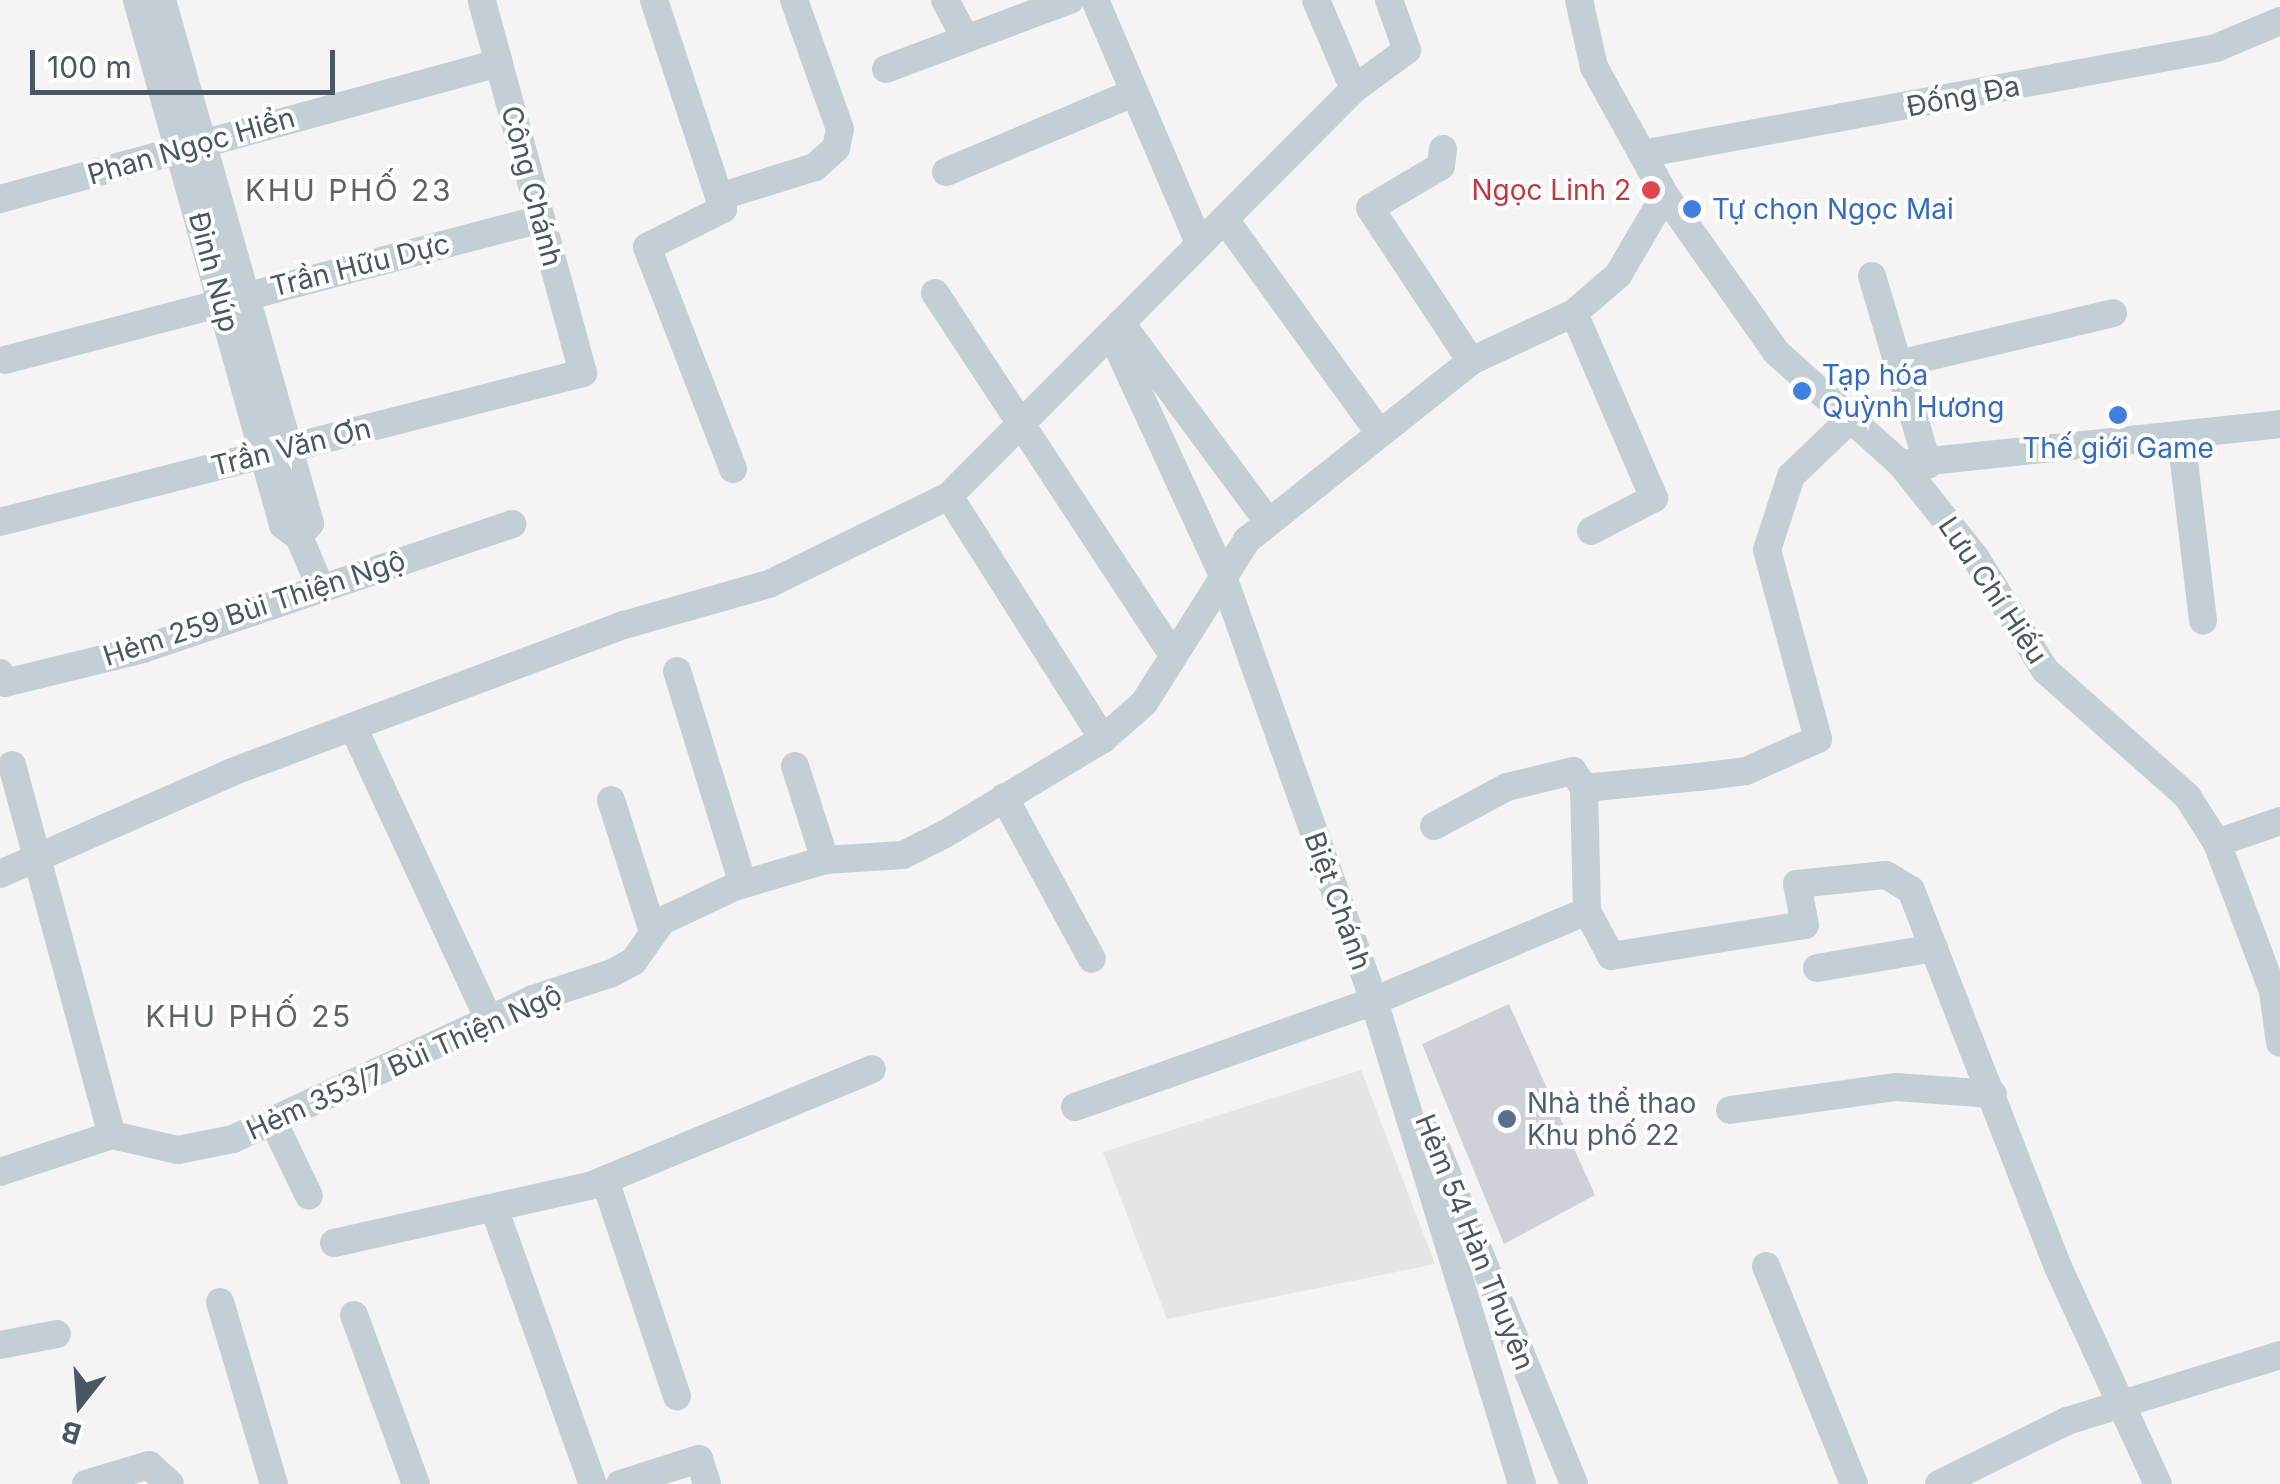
<!DOCTYPE html>
<html>
<head>
<meta charset="utf-8">
<style>
	body { margin:0 }
	#map { position:relative; width:2280px; height:1484px; overflow:hidden; background:#f5f3f3; font-family:Inter,sans-serif }
	div>[style] { position:absolute }
	.education>* { inset:0; background:#e6e4e5 }
	.building>* { inset:0; background:#ced2d8 }
	.minor>* { height:28px; margin:-14px; padding:0 14px; transform-origin:14px; border-radius:14px; background:#c3ced5 }
	.dots>* { width:28px; height:28px; translate:-50% -50%; box-sizing:border-box; border:5px solid #fff; border-radius:50% }
	span { translate:-50% -50%; white-space:nowrap; text-align:center; line-height:1.15; -webkit-text-stroke:8px #fff; paint-order:stroke }
	.street-label { font-size:28px; color:#485763 }
	.health-label { font-size:28px; color:#be3a42 }
	.right { translate:-100% -50%; text-align:right }
	.shop-label { font-size:28px; color:#366cbe }
	.left { translate:0 -50%; text-align:left }
	.service-label { font-size:28px; color:#4e5e75 }
	.neighbourhood-label { font-size:30px; color:#5e6368; letter-spacing:2.5px }
	.north { position:absolute; left:30px; top:1354px; width:100px; height:100px; -webkit-text-stroke:8px #fff; paint-order:stroke; rotate:197deg; font-size:28px; font-weight:700; line-height:40px; text-align:center; color:#485763 }
	.north::after { content:''; display:block; margin:auto; width:35px; height:45px; background:#485763; clip-path:polygon(50% 0,100% 100%,50% 72%,0 100%) }
	.scale { position:absolute; left:30px; top:50px; width:305px; height:45px; box-sizing:border-box; border:5px solid #485763; border-top:0; padding-left:12px; font-size:30px; line-height:35px; white-space:nowrap; color:#485763; -webkit-text-stroke:8px #fff; paint-order:stroke }
</style>
</head>
<body>
<div id="map">
	<div class="education">
		<div style="clip-path:polygon(1361px 1070px,1435px 1264px,1167px 1319px,1103px 1152px)"></div>
	</div>
	<div class="building">
		<div style="clip-path:polygon(1509px 1004px,1595px 1195px,1504px 1244px,1422px 1044px)"></div>
	</div>
	<div class="minor">
		<div style="left:137px;top:0;width:545px;rotate:74.46deg"></div>
		<div style="left:283px;top:525px;width:20px;rotate:37deg"></div>
		<div style="left:299px;top:537px;width:56px;rotate:66.7deg"></div>
		<div style="left:162px;top:0;width:544px;rotate:74.2deg"></div>
		<div style="left:310px;top:523px;width:18px;rotate:128deg"></div>
		<div style="left:654px;top:0;width:220px;rotate:71.7deg"></div>
		<div style="left:723px;top:209px;width:85px;rotate:153.4deg"></div>
		<div style="left:647px;top:247px;width:238px;rotate:68.8deg"></div>
		<div style="left:945px;top:0;width:38px;rotate:62deg"></div>
		<div style="left:1095px;top:0;width:264px;rotate:66.8deg"></div>
		<div style="left:1316px;top:0;width:97px;rotate:66.9deg"></div>
		<div style="left:1579px;top:0;width:69px;rotate:77.4deg"></div>
		<div style="left:1594px;top:67px;width:146px;rotate:61deg"></div>
		<div style="left:1665px;top:195px;width:192px;rotate:54.7deg"></div>
		<div style="left:1776px;top:352px;width:168px;rotate:41.9deg"></div>
		<div style="left:1901px;top:464px;width:119px;rotate:51.5deg"></div>
		<div style="left:1975px;top:557px;width:133px;rotate:58.2deg"></div>
		<div style="left:2045px;top:670px;width:190px;rotate:41.6deg"></div>
		<div style="left:2187px;top:796px;width:56px;rotate:57.4deg"></div>
		<div style="left:2217px;top:843px;width:158px;rotate:69.3deg"></div>
		<div style="left:2273px;top:991px;width:52px;rotate:82.3deg"></div>
		<div style="left:886px;top:69px;width:197px;rotate:-20.6deg"></div>
		<div style="left:1443px;top:149px;width:17px;rotate:97deg"></div>
		<div style="left:1441px;top:166px;width:82px;rotate:149.4deg"></div>
		<div style="left:1370px;top:208px;width:183px;rotate:56.6deg"></div>
		<div style="left:1642px;top:154px;width:584px;rotate:-10.46deg"></div>
		<div style="left:2216px;top:48px;width:69px;rotate:-22.9deg"></div>
		<div style="left:946px;top:172px;width:203px;rotate:-22.9deg"></div>
		<div style="left:719px;top:197px;width:101px;rotate:-17.4deg"></div>
		<div style="left:815px;top:167px;width:28px;rotate:-42deg"></div>
		<div style="left:836px;top:148px;width:19px;rotate:-78deg"></div>
		<div style="left:840px;top:129px;width:137px;rotate:-109.6deg"></div>
		<div style="left:0;top:199px;width:517px;rotate:-15.25deg"></div>
		<div style="left:1226px;top:221px;width:259px;rotate:54.1deg"></div>
		<div style="left:1872px;top:276px;width:197px;rotate:73.5deg"></div>
		<div style="left:935px;top:293px;width:433px;rotate:56.7deg"></div>
		<div style="left:1574px;top:313px;width:202px;rotate:66.6deg"></div>
		<div style="left:1654px;top:498px;width:71px;rotate:152.4deg"></div>
		<div style="left:1121px;top:323px;width:247px;rotate:53.5deg"></div>
		<div style="left:1111px;top:333px;width:262px;rotate:65.2deg"></div>
		<div style="left:1221px;top:571px;width:456px;rotate:70.4deg"></div>
		<div style="left:1374px;top:1001px;width:505px;rotate:72.96deg"></div>
		<div style="left:5px;top:360px;width:554px;rotate:-14.74deg"></div>
		<div style="left:1898px;top:364px;width:221px;rotate:-13.3deg"></div>
		<div style="left:2181px;top:436px;width:186px;rotate:83.2deg"></div>
		<div style="left:1901px;top:464px;width:381px;rotate:-6deg"></div>
		<div style="left:949px;top:496px;width:288px;rotate:57.6deg"></div>
		<div style="left:0;top:522px;width:602px;rotate:-14.34deg"></div>
		<div style="left:583px;top:373px;width:386px;rotate:-105.2deg"></div>
		<div style="left:677px;top:671px;width:223px;rotate:72.8deg"></div>
		<div style="left:0;top:673px;width:11px;rotate:63deg"></div>
		<div style="left:5px;top:683px;width:142px;rotate:-13.8deg"></div>
		<div style="left:143px;top:649px;width:390px;rotate:-18.7deg"></div>
		<div style="left:354px;top:729px;width:321px;rotate:65.1deg"></div>
		<div style="left:12px;top:765px;width:383px;rotate:74.9deg"></div>
		<div style="left:795px;top:766px;width:99px;rotate:72.3deg"></div>
		<div style="left:1584px;top:788px;width:123px;rotate:88.6deg"></div>
		<div style="left:1587px;top:911px;width:51px;rotate:61.9deg"></div>
		<div style="left:1611px;top:956px;width:196px;rotate:-9.1deg"></div>
		<div style="left:1805px;top:925px;width:42px;rotate:-101deg"></div>
		<div style="left:1797px;top:884px;width:89px;rotate:-5.8deg"></div>
		<div style="left:1886px;top:875px;width:29px;rotate:31deg"></div>
		<div style="left:1911px;top:890px;width:405px;rotate:68.7deg"></div>
		<div style="left:2058px;top:1267px;width:239px;rotate:65.3deg"></div>
		<div style="left:1004px;top:797px;width:184px;rotate:61.5deg"></div>
		<div style="left:611px;top:800px;width:139px;rotate:72.3deg"></div>
		<div style="left:1434px;top:826px;width:83px;rotate:-28.1deg"></div>
		<div style="left:1507px;top:787px;width:68px;rotate:-13.6deg"></div>
		<div style="left:1573px;top:771px;width:20px;rotate:57deg"></div>
		<div style="left:1584px;top:788px;width:116px;rotate:-5.5deg"></div>
		<div style="left:1699px;top:777px;width:47px;rotate:-7.3deg"></div>
		<div style="left:1746px;top:771px;width:79px;rotate:-24deg"></div>
		<div style="left:1818px;top:739px;width:196px;rotate:-105.1deg"></div>
		<div style="left:1767px;top:550px;width:78px;rotate:-72deg"></div>
		<div style="left:1791px;top:476px;width:76px;rotate:-43.9deg"></div>
		<div style="left:2217px;top:843px;width:67px;rotate:-19.2deg"></div>
		<div style="left:0;top:874px;width:253px;rotate:-23.7deg"></div>
		<div style="left:232px;top:772px;width:419px;rotate:-20.6deg"></div>
		<div style="left:624px;top:625px;width:151px;rotate:-15.8deg"></div>
		<div style="left:769px;top:584px;width:200px;rotate:-26.1deg"></div>
		<div style="left:949px;top:496px;width:574px;rotate:-45.14deg"></div>
		<div style="left:1354px;top:89px;width:66px;rotate:-36.3deg"></div>
		<div style="left:1407px;top:50px;width:53px;rotate:-109.8deg"></div>
		<div style="left:1817px;top:968px;width:119px;rotate:-9.7deg"></div>
		<div style="left:1075px;top:1107px;width:317px;rotate:-19.5deg"></div>
		<div style="left:1374px;top:1001px;width:231px;rotate:-22.9deg"></div>
		<div style="left:1730px;top:1110px;width:168px;rotate:-7.9deg"></div>
		<div style="left:1896px;top:1087px;width:97px;rotate:4.1deg"></div>
		<div style="left:272px;top:1119px;width:85px;rotate:64.3deg"></div>
		<div style="left:1431px;top:1135px;width:377px;rotate:67.7deg"></div>
		<div style="left:0;top:1172px;width:118px;rotate:-18.3deg"></div>
		<div style="left:112px;top:1135px;width:68px;rotate:12.8deg"></div>
		<div style="left:178px;top:1150px;width:56px;rotate:-11.3deg"></div>
		<div style="left:233px;top:1139px;width:331px;rotate:-25deg"></div>
		<div style="left:533px;top:999px;width:83px;rotate:-18.2deg"></div>
		<div style="left:612px;top:973px;width:24px;rotate:-28deg"></div>
		<div style="left:633px;top:962px;width:50px;rotate:-54.7deg"></div>
		<div style="left:662px;top:921px;width:80px;rotate:-25.3deg"></div>
		<div style="left:734px;top:887px;width:95px;rotate:-16.5deg"></div>
		<div style="left:825px;top:860px;width:78px;rotate:-3.7deg"></div>
		<div style="left:903px;top:855px;width:47px;rotate:-26.6deg"></div>
		<div style="left:945px;top:834px;width:184px;rotate:-31deg"></div>
		<div style="left:1103px;top:739px;width:55px;rotate:-41.3deg"></div>
		<div style="left:1144px;top:703px;width:193px;rotate:-57.7deg"></div>
		<div style="left:1247px;top:540px;width:287px;rotate:-38.6deg"></div>
		<div style="left:1471px;top:361px;width:114px;rotate:-25deg"></div>
		<div style="left:1574px;top:313px;width:58px;rotate:-40.8deg"></div>
		<div style="left:1618px;top:275px;width:93px;rotate:-59.6deg"></div>
		<div style="left:605px;top:1180px;width:228px;rotate:71.6deg"></div>
		<div style="left:494px;top:1208px;width:293px;rotate:70.3deg"></div>
		<div style="left:334px;top:1243px;width:262px;rotate:-12.6deg"></div>
		<div style="left:590px;top:1186px;width:305px;rotate:-22.5deg"></div>
		<div style="left:1766px;top:1266px;width:235px;rotate:68deg"></div>
		<div style="left:220px;top:1302px;width:190px;rotate:73.5deg"></div>
		<div style="left:354px;top:1315px;width:180px;rotate:69.9deg"></div>
		<div style="left:0;top:1345px;width:58px;rotate:-10.9deg"></div>
		<div style="left:86px;top:1484px;width:66px;rotate:-16.8deg"></div>
		<div style="left:149px;top:1465px;width:28px;rotate:42deg"></div>
		<div style="left:620px;top:1484px;width:83px;rotate:-17.6deg"></div>
		<div style="left:699px;top:1459px;width:26px;rotate:72deg"></div>
		<div style="left:1939px;top:1484px;width:143px;rotate:-26.2deg"></div>
		<div style="left:2067px;top:1421px;width:223px;rotate:-17.2deg"></div>
	</div>
	<div class="dots">
		<div style="left:1651px;top:190px;background:#e0444e"></div>
		<div style="left:1692px;top:209px;background:#3f7fe0"></div>
		<div style="left:1802px;top:391px;background:#3f7fe0"></div>
		<div style="left:2118px;top:415px;background:#3f7fe0"></div>
		<div style="left:1507px;top:1119px;background:#5c6f8a"></div>
	</div>
	<div class="street-label">
		<span style="left:1963px;top:96px;rotate:-11deg">Đống Đa</span>
		<span style="left:191px;top:146px;rotate:-16deg">Phan Ngọc Hiển</span>
		<span style="left:532px;top:186px;rotate:75deg">Công Chánh</span>
		<span style="left:360px;top:265px;rotate:-14deg">Trần Hữu Dực</span>
		<span style="left:214px;top:272px;rotate:75deg">Đinh Núp</span>
		<span style="left:291px;top:447px;rotate:-14deg">Trần Văn Ơn</span>
		<span style="left:1993px;top:590px;rotate:56deg">Lưu Chí Hiếu</span>
		<span style="left:254px;top:608px;rotate:-18deg">Hẻm 259 Bùi Thiện Ngộ</span>
		<span style="left:1338px;top:901px;rotate:70deg">Biệt Chánh</span>
		<span style="left:404px;top:1062px;rotate:-24deg">Hẻm 353/7 Bùi Thiện Ngộ</span>
		<span style="left:1475px;top:1242px;rotate:68deg">Hẻm 54 Hàn Thuyên</span>
	</div>
	<div class="health-label">
		<span class="right" style="left:1631px;top:190px">Ngọc Linh 2</span>
	</div>
	<div class="shop-label">
		<span class="left" style="left:1712px;top:209px">Tự chọn Ngọc Mai</span>
		<span class="left" style="left:1822px;top:391px">Tạp hóa<br>Quỳnh Hương</span>
		<span style="left:2118px;top:448px">Thế giới Game</span>
	</div>
	<div class="service-label">
		<span class="left" style="left:1527px;top:1119px">Nhà thể thao<br>Khu phố 22</span>
	</div>
	<div class="neighbourhood-label">
		<span style="left:349px;top:190px">KHU PHỐ 23</span>
		<span style="left:249px;top:1016px">KHU PHỐ 25</span>
	</div>
	<div class="north">B</div>
	<div class="scale">100 m</div>
</div>
</body>
</html>
